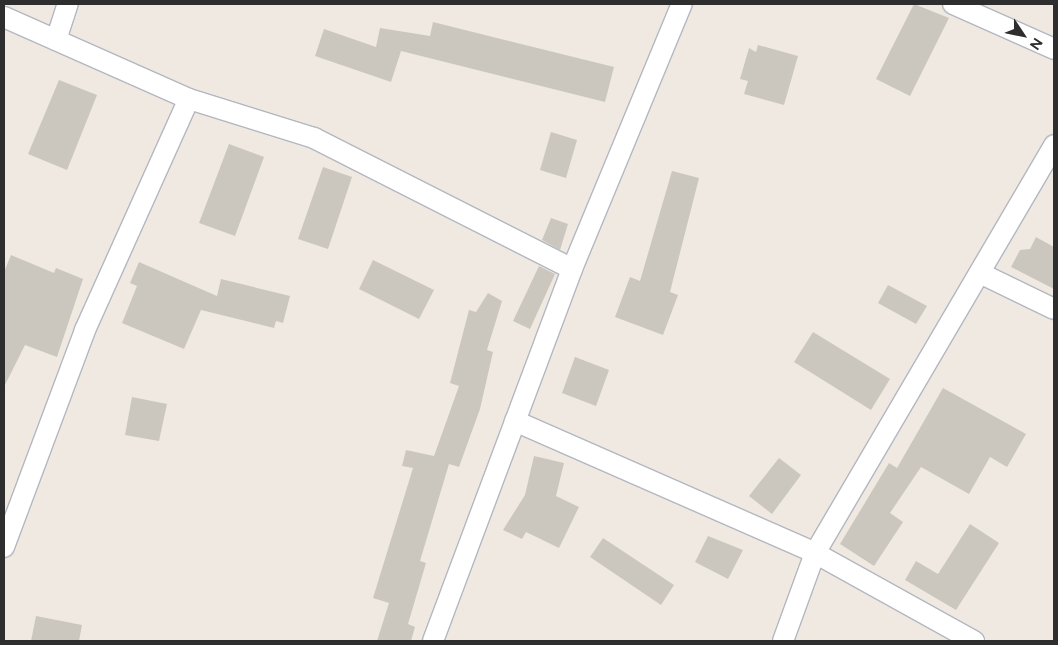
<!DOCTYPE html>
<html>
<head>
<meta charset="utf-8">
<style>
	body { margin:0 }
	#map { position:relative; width:1058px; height:645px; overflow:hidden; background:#efe9e1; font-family:Figtree,sans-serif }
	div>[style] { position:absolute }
	.building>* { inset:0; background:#cbc7bf }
	.roads { filter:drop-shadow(1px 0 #b4b7c1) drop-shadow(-1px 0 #b4b7c1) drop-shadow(0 1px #b4b7c1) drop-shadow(0 -1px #b4b7c1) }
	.minor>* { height:20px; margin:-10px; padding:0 10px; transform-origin:10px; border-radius:10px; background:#fff }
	span { translate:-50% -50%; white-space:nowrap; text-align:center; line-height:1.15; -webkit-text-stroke:5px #fff; paint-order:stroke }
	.frame { position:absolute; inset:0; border:5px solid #2e2e2e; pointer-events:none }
	.north { position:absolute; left:998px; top:10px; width:50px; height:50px; -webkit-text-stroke:4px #fff; paint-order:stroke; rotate:124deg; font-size:14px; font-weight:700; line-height:20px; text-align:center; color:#2e2e2e }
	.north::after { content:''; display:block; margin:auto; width:18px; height:22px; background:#2e2e2e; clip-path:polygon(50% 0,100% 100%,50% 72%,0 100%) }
</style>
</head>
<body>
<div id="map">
	<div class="building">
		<div style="clip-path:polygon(914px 4px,949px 18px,910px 96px,876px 79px)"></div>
		<div style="clip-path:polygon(433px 22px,614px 67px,605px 102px,401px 51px,391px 82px,315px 56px,324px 29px,376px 47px,380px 28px,430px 36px)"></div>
		<div style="clip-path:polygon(758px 45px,798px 56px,784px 105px,744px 94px,748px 81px,740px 79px,749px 48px,756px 52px)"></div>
		<div style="clip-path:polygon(59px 80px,97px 95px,67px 170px,28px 154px)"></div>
		<div style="clip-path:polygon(551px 132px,577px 140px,566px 178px,540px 170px)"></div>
		<div style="clip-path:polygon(229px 144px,264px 157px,235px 236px,199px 223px)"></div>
		<div style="clip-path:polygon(323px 167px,352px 177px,328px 249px,298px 239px)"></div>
		<div style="clip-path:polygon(672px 171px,699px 178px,670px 292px,678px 295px,663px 335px,615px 317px,630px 277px,640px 281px)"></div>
		<div style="clip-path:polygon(551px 218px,568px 224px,560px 250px,542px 240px)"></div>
		<div style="clip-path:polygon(1036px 237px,1054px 247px,1054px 289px,1011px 267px,1020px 250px,1030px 249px)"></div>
		<div style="clip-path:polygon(11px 255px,54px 273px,56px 268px,83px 279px,57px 357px,25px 345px,4px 387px,4px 272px)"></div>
		<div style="clip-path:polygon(373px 260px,434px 290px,419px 319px,359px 289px)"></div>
		<div style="clip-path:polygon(139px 262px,217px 296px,221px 279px,290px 296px,283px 323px,276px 321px,274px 328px,201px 310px,184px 349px,122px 323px,137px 286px,130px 283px)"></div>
		<div style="clip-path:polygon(539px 266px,555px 274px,530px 329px,513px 321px)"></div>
		<div style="clip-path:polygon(888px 285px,927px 306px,916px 324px,878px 303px)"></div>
		<div style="clip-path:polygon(488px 293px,502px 301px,487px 350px,493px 352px,480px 409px,459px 467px,449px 464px,420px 561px,426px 563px,408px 624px,415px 627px,411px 641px,377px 641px,389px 603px,373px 598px,413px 468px,402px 466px,406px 450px,434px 456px,459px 386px,450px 383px,469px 310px,476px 312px)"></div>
		<div style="clip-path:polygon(813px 332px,890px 379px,871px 410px,794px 362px)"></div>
		<div style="clip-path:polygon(575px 357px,609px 370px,596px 406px,562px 393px)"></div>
		<div style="clip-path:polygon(943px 388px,1026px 434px,1007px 467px,990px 457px,969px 494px,921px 467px,890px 513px,903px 522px,874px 566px,840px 544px,889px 463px,897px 468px)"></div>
		<div style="clip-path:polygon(132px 397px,167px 404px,159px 441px,125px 435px)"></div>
		<div style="clip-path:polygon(534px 456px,564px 463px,556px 496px,579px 507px,559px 548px,526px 532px,522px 539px,503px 530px,525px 495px)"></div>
		<div style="clip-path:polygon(779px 458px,801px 475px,772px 514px,749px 496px)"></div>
		<div style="clip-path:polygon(970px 524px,999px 543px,956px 610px,905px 580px,916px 561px,938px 574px)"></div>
		<div style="clip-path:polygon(708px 536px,743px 550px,728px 579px,695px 562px)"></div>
		<div style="clip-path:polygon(603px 538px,674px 585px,661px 605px,590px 557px)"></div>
		<div style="clip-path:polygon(36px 616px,82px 625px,79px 641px,31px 641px)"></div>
	</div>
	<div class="roads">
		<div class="minor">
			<div style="left:953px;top:4px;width:111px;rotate:24deg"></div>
			<div style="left:4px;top:17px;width:202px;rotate:23.9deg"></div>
			<div style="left:189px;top:99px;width:131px;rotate:17.3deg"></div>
			<div style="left:314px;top:138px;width:289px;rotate:26.9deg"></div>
			<div style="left:56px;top:40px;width:38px;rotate:-72deg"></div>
			<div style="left:980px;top:273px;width:82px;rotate:25.9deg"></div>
			<div style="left:515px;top:421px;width:328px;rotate:23.7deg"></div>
			<div style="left:815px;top:553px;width:182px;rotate:29deg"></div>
			<div style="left:4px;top:547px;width:232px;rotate:-69.5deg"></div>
			<div style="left:85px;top:330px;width:253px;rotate:-65.8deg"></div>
			<div style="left:433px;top:641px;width:397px;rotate:-69.5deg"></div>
			<div style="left:572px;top:269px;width:287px;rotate:-67.5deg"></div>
			<div style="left:783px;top:641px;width:94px;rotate:-70deg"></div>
			<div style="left:815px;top:553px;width:473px;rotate:-59.6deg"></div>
		</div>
	</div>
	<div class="frame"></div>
	<div class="north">N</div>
</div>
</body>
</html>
